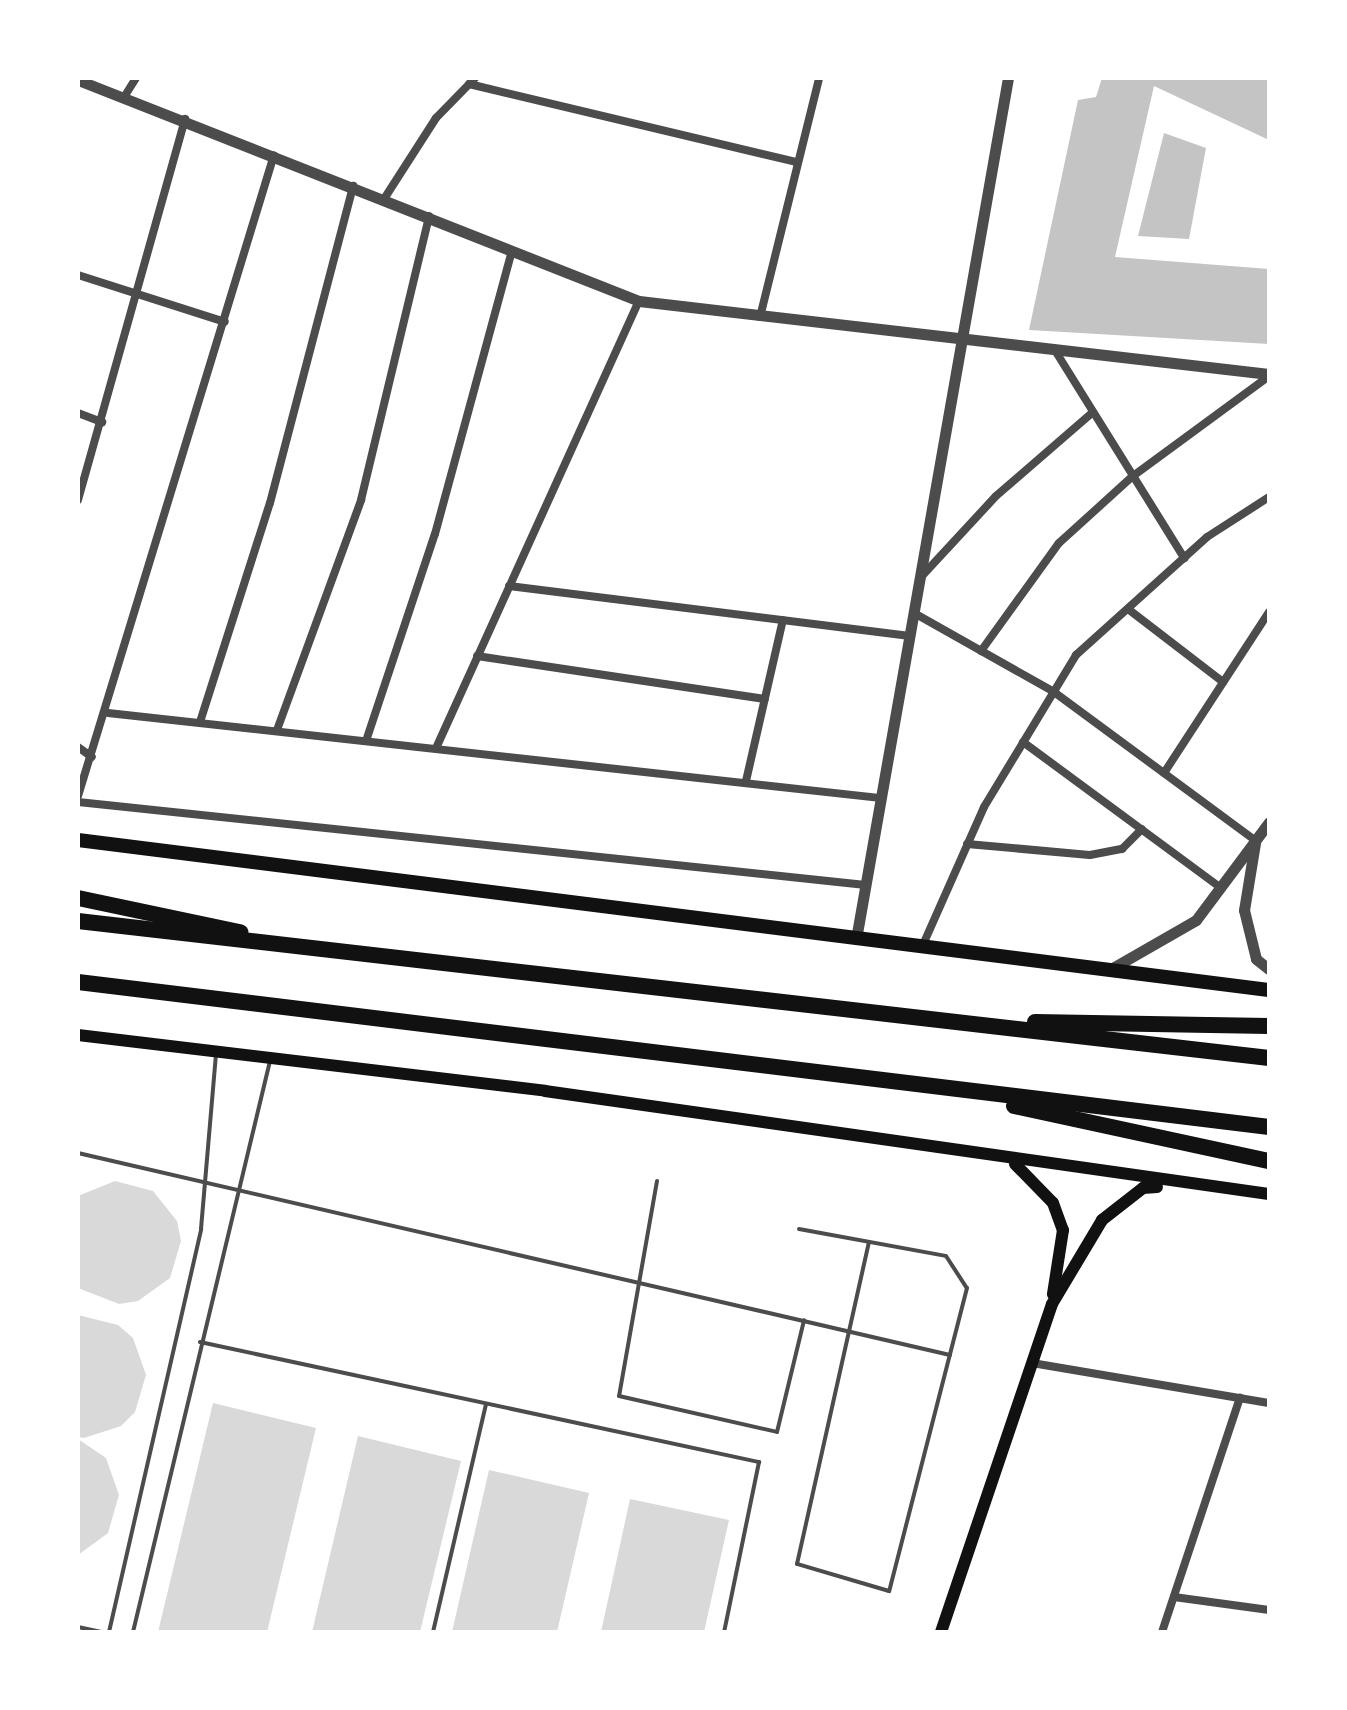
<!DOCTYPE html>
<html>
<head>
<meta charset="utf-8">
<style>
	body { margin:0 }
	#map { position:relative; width:1347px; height:1710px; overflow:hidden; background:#fff; font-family:"IBM Plex Sans",sans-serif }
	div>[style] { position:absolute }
	.water>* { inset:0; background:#d9d9d9 }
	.building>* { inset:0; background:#c4c4c4 }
	.service>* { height:4px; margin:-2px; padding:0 2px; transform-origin:2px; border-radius:2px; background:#4c4c4c }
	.minor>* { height:8px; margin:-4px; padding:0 4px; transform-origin:4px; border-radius:4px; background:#4c4c4c }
	.tertiary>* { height:11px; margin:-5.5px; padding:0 5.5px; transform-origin:5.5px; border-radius:5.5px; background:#4c4c4c }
	.secondary>* { height:12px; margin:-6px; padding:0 6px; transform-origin:6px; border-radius:6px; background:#111 }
	.primary>* { height:14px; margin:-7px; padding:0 7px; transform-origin:7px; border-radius:7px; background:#111 }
	.motorway>* { height:16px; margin:-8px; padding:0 8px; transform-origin:8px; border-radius:8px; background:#111 }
	span { translate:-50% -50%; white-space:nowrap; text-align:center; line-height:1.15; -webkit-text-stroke:8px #fff; paint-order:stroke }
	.frame { position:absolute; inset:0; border:80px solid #fff; pointer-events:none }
</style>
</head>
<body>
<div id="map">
	<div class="water">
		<div style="clip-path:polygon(115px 1181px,153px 1191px,177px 1221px,181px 1241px,170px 1278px,138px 1301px,119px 1304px,78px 1288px,78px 1196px)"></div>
		<div style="clip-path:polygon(78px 1315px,118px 1325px,133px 1338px,146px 1375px,135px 1412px,121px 1426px,84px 1438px,78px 1437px)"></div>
		<div style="clip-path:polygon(213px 1403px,316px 1428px,267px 1632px,158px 1632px)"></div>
		<div style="clip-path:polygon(358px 1436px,461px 1461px,420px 1632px,312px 1632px)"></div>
		<div style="clip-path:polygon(78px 1439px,106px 1458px,119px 1495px,108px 1533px,78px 1555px)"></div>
		<div style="clip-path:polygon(489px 1470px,589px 1493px,557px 1632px,452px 1632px)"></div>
		<div style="clip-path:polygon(630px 1499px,729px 1520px,704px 1632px,601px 1632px)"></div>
	</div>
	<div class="building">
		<div style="clip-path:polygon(1102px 78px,1269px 78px,1269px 140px,1154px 86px,1115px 257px,1269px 269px,1269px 344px,1029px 330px,1078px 100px,1096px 97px)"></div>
		<div style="clip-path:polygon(1164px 133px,1206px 148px,1189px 239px,1138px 236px)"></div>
	</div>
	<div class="service">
		<div style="left:78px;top:1153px;width:895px;rotate:13.04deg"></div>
		<div style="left:657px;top:1181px;width:218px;rotate:100deg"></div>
		<div style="left:619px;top:1396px;width:162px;rotate:12.8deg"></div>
		<div style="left:777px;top:1432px;width:115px;rotate:-76.4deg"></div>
		<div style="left:799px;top:1229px;width:149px;rotate:10.4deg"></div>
		<div style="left:946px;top:1256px;width:38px;rotate:57deg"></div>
		<div style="left:967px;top:1288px;width:313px;rotate:104.4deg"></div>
		<div style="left:889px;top:1591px;width:96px;rotate:-163.6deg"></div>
		<div style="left:797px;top:1564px;width:329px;rotate:-77.4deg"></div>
		<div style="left:200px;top:1342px;width:572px;rotate:12.12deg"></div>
		<div style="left:759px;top:1462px;width:174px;rotate:101.6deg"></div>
		<div style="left:78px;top:1627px;width:25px;rotate:12deg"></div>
		<div style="left:109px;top:1632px;width:413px;rotate:-77.1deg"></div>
		<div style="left:201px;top:1229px;width:175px;rotate:-85.1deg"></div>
		<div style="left:133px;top:1632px;width:587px;rotate:-76.51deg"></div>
		<div style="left:433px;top:1632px;width:233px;rotate:-76.9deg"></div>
	</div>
	<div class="minor">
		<div style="left:469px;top:84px;width:336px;rotate:13.4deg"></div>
		<div style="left:126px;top:94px;width:19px;rotate:-58deg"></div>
		<div style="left:384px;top:199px;width:96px;rotate:-57.3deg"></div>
		<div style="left:436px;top:118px;width:56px;rotate:-45.7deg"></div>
		<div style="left:78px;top:275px;width:154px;rotate:17.7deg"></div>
		<div style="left:760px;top:317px;width:246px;rotate:-76.1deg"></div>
		<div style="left:1056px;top:352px;width:243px;rotate:58.1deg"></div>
		<div style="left:78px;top:413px;width:26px;rotate:21deg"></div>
		<div style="left:78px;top:500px;width:396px;rotate:-74.3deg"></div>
		<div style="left:921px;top:577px;width:110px;rotate:-47.2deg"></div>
		<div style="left:996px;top:496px;width:128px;rotate:-40.9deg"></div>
		<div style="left:509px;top:586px;width:404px;rotate:7.1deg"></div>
		<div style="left:1128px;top:609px;width:120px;rotate:37.5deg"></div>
		<div style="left:914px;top:613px;width:161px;rotate:29.4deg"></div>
		<div style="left:1054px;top:692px;width:250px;rotate:36.4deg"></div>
		<div style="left:981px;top:651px;width:133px;rotate:-54.2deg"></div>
		<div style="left:1059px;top:543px;width:100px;rotate:-42.2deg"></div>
		<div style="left:1133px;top:476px;width:169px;rotate:-36.3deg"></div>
		<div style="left:477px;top:656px;width:291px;rotate:8.5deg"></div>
		<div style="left:108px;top:713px;width:778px;rotate:6.28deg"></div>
		<div style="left:200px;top:722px;width:230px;rotate:-72.3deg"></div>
		<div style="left:270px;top:503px;width:328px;rotate:-75.3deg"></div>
		<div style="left:277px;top:730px;width:245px;rotate:-69.9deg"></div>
		<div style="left:361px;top:500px;width:292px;rotate:-76.5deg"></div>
		<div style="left:367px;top:738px;width:215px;rotate:-71.6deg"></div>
		<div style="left:435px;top:534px;width:294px;rotate:-74.8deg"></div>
		<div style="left:1023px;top:742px;width:245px;rotate:36.4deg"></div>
		<div style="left:437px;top:746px;width:489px;rotate:-65.6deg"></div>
		<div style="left:78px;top:747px;width:17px;rotate:36deg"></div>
		<div style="left:1164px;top:773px;width:192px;rotate:-56.9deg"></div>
		<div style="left:746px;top:781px;width:165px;rotate:-77.1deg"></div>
		<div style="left:78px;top:796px;width:670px;rotate:-73deg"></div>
		<div style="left:78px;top:802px;width:792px;rotate:6.01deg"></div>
		<div style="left:967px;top:844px;width:123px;rotate:5.1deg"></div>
		<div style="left:1090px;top:855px;width:33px;rotate:-11deg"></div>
		<div style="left:1122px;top:849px;width:28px;rotate:-45deg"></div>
		<div style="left:922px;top:947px;width:153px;rotate:-66.1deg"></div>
		<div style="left:984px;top:807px;width:178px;rotate:-58.8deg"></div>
		<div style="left:1076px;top:655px;width:176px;rotate:-42deg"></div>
		<div style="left:1207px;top:537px;width:74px;rotate:-32.8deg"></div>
		<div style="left:1032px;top:1363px;width:240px;rotate:9.6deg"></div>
		<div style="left:1174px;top:1597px;width:96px;rotate:7.8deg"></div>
		<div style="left:1162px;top:1632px;width:247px;rotate:-71.6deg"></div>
	</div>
	<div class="tertiary">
		<div style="left:78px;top:80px;width:603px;rotate:21.5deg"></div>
		<div style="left:639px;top:301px;width:634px;rotate:6.61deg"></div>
		<div style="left:1255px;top:843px;width:68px;rotate:99.3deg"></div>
		<div style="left:1244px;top:910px;width:50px;rotate:76.2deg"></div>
		<div style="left:1256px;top:959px;width:16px;rotate:38deg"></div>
		<div style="left:856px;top:939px;width:874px;rotate:-79.99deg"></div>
		<div style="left:1109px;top:970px;width:100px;rotate:-29.9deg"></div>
		<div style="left:1196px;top:920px;width:122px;rotate:-53.3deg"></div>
	</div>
	<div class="secondary">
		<div style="left:78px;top:1035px;width:470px;rotate:6.8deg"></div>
		<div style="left:545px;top:1091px;width:731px;rotate:8.1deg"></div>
		<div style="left:1015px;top:1164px;width:54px;rotate:45.7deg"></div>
		<div style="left:1053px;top:1203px;width:29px;rotate:70deg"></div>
		<div style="left:1063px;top:1230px;width:65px;rotate:98.9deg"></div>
		<div style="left:941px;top:1632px;width:346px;rotate:-71.3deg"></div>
		<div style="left:1052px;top:1304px;width:98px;rotate:-59.2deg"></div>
		<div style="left:1102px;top:1220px;width:52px;rotate:-38deg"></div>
		<div style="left:1143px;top:1188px;width:14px;rotate:-4deg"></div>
	</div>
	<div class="primary">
		<div style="left:78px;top:840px;width:1200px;rotate:7.18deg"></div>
	</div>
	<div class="motorway">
		<div style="left:78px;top:898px;width:166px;rotate:11.9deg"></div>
		<div style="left:78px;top:921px;width:1199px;rotate:6.56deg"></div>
		<div style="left:78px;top:982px;width:1200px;rotate:6.94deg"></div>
		<div style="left:1035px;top:1022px;width:234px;rotate:1deg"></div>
		<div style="left:1014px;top:1106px;width:261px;rotate:12.2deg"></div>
	</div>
	<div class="frame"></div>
</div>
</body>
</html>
